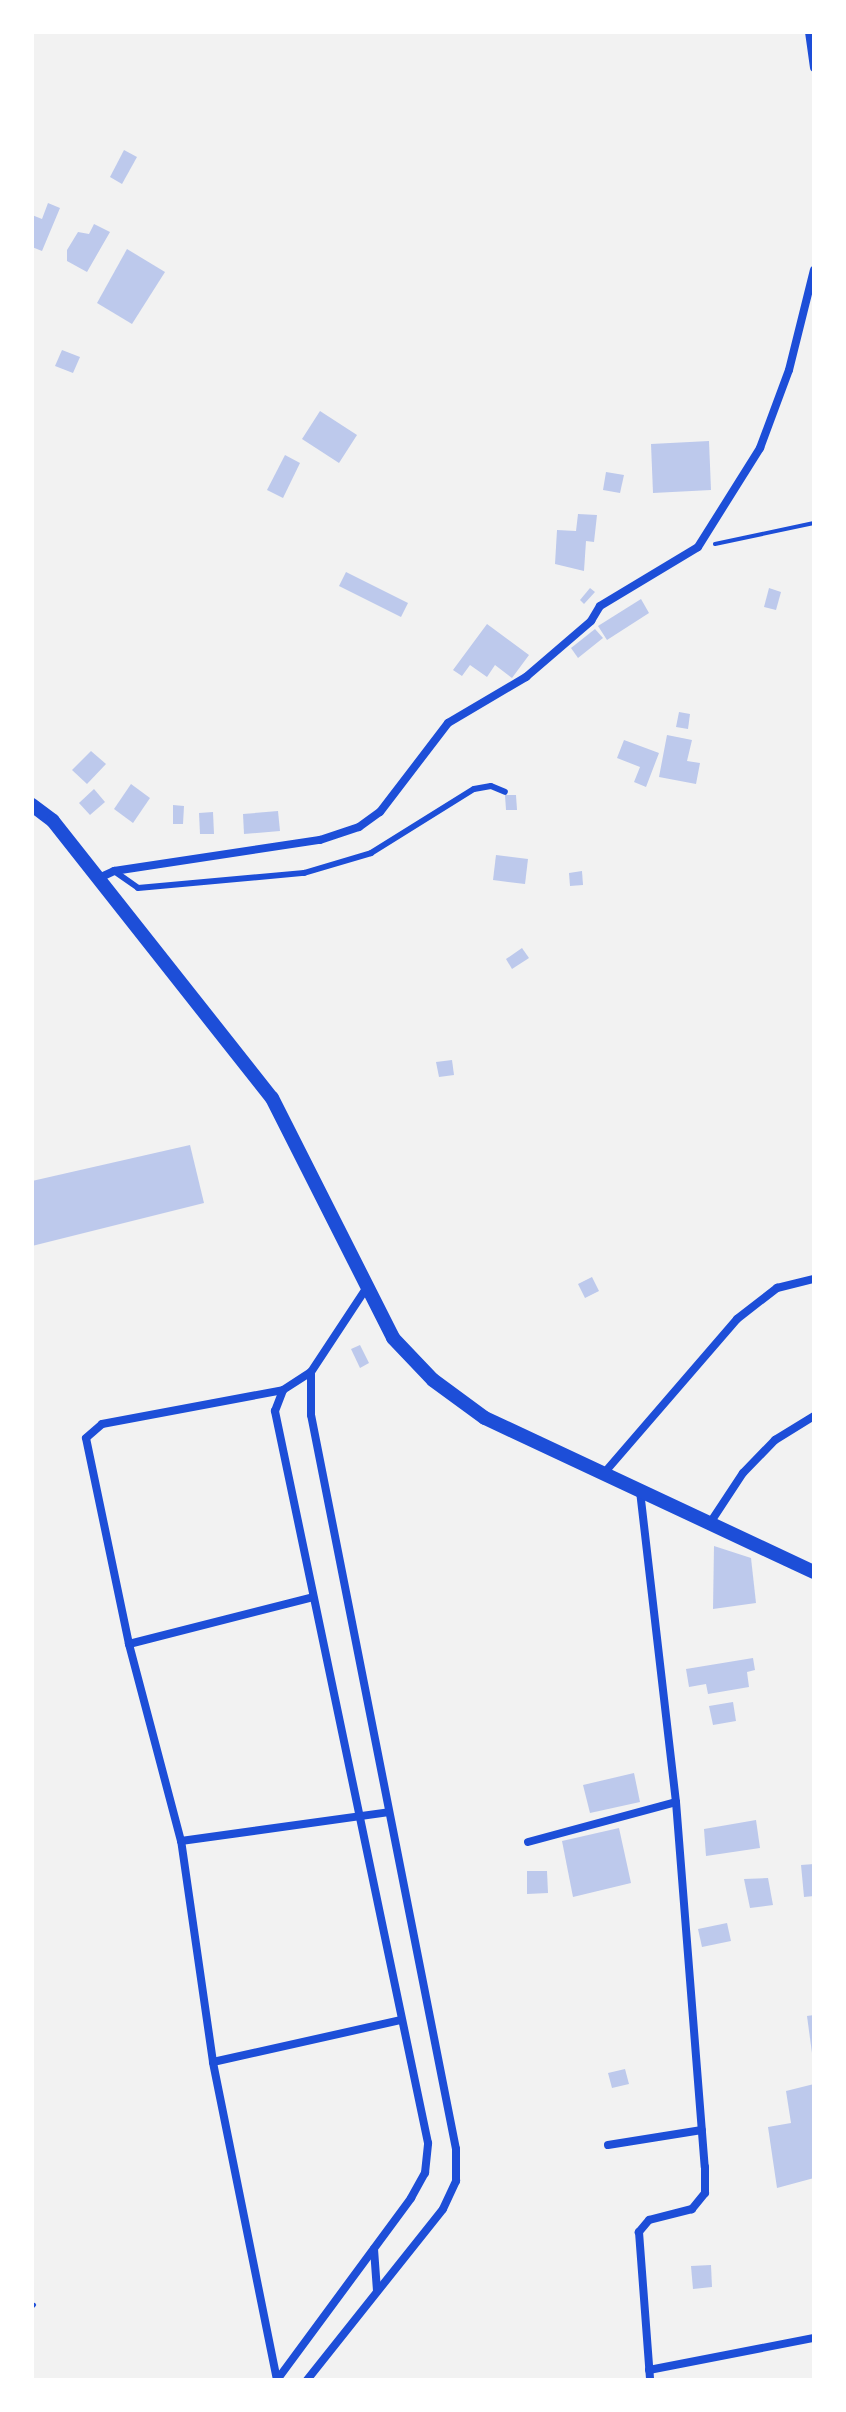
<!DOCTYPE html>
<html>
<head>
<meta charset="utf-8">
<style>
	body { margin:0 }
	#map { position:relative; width:846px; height:2412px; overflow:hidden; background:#f2f2f2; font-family:"DejaVu Sans",sans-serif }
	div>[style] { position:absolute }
	.building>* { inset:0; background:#bdc9ec }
	.path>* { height:4px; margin:-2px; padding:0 2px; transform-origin:2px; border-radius:2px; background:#1d4ed8 }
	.service>* { height:6px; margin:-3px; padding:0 3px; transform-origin:3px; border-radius:3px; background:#1d4ed8 }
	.minor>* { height:8px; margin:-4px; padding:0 4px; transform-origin:4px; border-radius:4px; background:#1d4ed8 }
	.tertiary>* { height:14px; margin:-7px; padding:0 7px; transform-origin:7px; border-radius:7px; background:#1d4ed8 }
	span { translate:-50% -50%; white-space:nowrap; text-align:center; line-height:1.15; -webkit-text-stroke:7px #fff; paint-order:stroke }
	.frame { position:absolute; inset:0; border:34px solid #fff; pointer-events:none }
</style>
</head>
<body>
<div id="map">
	<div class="building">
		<div style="clip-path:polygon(124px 150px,137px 157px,122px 184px,110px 177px)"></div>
		<div style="clip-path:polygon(48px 203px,60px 208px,42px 251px,32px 247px,32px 215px,42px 219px)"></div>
		<div style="clip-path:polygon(94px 224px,110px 232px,87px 272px,67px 261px,67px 250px,78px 232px,89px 234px)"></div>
		<div style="clip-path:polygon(127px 249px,165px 272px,132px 324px,97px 303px)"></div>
		<div style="clip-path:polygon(62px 350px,80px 357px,73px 373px,55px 366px)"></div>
		<div style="clip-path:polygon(320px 411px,357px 435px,339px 463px,302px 439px)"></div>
		<div style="clip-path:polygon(709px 441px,711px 490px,653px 493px,651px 444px)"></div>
		<div style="clip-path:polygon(285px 455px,300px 463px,283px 498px,267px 490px)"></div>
		<div style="clip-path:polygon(606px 472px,624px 475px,620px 493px,603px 490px)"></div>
		<div style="clip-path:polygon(578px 514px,597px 515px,594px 542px,586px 541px,584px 571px,555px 564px,557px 530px,576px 531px)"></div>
		<div style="clip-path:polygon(346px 572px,408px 603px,401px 617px,339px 586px)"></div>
		<div style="clip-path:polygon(590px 588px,595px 592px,584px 604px,580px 600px)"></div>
		<div style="clip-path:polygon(769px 588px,781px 592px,776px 610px,764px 607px)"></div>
		<div style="clip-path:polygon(641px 599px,649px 613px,607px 640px,598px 626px)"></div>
		<div style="clip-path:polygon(487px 624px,529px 655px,512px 678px,495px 665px,487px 677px,470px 665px,462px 676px,453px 670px)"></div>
		<div style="clip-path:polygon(595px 629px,603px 638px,578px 658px,571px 648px)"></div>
		<div style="clip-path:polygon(679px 712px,690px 714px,688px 729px,676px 727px)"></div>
		<div style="clip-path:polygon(667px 735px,692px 740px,687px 761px,700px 763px,696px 784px,659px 777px)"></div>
		<div style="clip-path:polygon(624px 740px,659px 753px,646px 787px,634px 782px,640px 767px,617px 758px)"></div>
		<div style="clip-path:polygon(91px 751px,106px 764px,87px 784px,72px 770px)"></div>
		<div style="clip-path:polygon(131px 784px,150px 798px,133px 823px,114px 809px)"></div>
		<div style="clip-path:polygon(94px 789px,105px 802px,90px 815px,79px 803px)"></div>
		<div style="clip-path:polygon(505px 795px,516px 795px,517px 810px,506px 810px)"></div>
		<div style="clip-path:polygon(173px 805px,184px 806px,183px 824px,173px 824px)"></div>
		<div style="clip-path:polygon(278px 811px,280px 831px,244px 834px,243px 814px)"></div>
		<div style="clip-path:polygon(213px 812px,214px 834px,200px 834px,199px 813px)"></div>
		<div style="clip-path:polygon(496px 855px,528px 859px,525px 884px,493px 880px)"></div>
		<div style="clip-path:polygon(582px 871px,583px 885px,570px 886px,569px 873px)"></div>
		<div style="clip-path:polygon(522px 948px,529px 958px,512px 969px,506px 959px)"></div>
		<div style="clip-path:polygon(452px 1060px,454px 1075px,439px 1077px,436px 1062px)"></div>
		<div style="clip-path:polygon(190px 1145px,204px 1203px,32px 1246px,32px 1181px)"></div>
		<div style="clip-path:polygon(592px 1277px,599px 1291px,585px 1298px,578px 1284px)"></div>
		<div style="clip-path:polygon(360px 1345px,369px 1363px,360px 1368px,351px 1349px)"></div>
		<div style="clip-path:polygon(714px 1546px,751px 1558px,756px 1603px,713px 1609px)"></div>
		<div style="clip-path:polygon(753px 1658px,755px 1670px,747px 1672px,749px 1687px,708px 1694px,706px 1684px,689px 1687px,686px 1669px)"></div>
		<div style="clip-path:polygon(733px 1702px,736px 1721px,713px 1725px,709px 1706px)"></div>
		<div style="clip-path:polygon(634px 1773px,640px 1802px,590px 1813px,583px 1785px)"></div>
		<div style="clip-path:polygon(756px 1820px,760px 1848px,706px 1856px,704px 1829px)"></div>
		<div style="clip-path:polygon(619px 1828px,631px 1883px,573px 1897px,562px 1841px)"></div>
		<div style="clip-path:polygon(814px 1864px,814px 1896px,804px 1897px,801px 1865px)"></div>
		<div style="clip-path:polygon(527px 1871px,547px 1871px,548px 1893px,527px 1894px)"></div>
		<div style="clip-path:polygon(768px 1878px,773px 1905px,750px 1908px,744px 1879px)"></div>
		<div style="clip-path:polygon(727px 1923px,731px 1941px,702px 1947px,698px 1929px)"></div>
		<div style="clip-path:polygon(814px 2015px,814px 2053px,812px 2053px,807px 2016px)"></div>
		<div style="clip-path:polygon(625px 2069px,629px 2084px,612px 2088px,608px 2073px)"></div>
		<div style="clip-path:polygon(814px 2084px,814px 2178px,777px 2188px,768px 2127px,791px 2123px,786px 2091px)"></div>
		<div style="clip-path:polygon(711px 2265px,712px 2287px,693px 2289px,691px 2266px)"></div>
	</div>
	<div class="path">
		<div style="left:715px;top:544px;width:101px;rotate:-12deg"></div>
		<div style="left:32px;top:2307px;width:3px;rotate:-45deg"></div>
	</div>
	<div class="service">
		<div style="left:114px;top:871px;width:29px;rotate:35deg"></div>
		<div style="left:138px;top:888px;width:167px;rotate:-5.2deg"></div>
		<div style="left:304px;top:873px;width:70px;rotate:-16.6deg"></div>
		<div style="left:371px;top:853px;width:121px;rotate:-31.9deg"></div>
		<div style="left:474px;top:789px;width:17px;rotate:-10deg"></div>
		<div style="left:491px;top:786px;width:15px;rotate:23deg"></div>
	</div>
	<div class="minor">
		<div style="left:809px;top:32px;width:36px;rotate:82deg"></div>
		<div style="left:99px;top:878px;width:17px;rotate:-25deg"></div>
		<div style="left:114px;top:871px;width:208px;rotate:-8.6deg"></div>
		<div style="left:320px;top:840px;width:41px;rotate:-18.4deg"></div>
		<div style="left:359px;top:827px;width:26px;rotate:-36deg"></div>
		<div style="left:380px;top:812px;width:112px;rotate:-52.6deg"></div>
		<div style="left:448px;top:723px;width:91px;rotate:-30.5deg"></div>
		<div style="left:526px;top:677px;width:86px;rotate:-40.7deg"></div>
		<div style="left:591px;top:621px;width:17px;rotate:-59deg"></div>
		<div style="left:600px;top:606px;width:114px;rotate:-31deg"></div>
		<div style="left:698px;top:547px;width:117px;rotate:-57.9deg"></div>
		<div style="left:760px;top:448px;width:83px;rotate:-69.6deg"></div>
		<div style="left:789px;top:370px;width:103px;rotate:-76deg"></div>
		<div style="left:605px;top:1472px;width:202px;rotate:-49.2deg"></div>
		<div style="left:737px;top:1319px;width:51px;rotate:-37.8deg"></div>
		<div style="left:777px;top:1288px;width:38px;rotate:-14deg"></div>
		<div style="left:640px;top:1491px;width:313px;rotate:83.4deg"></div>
		<div style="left:676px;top:1802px;width:366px;rotate:85.5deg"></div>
		<div style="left:705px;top:2167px;width:26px;rotate:90deg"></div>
		<div style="left:705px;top:2193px;width:21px;rotate:129deg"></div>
		<div style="left:692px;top:2209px;width:44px;rotate:165.7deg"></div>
		<div style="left:649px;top:2220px;width:16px;rotate:130deg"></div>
		<div style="left:639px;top:2232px;width:148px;rotate:85.7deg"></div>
		<div style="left:710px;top:1523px;width:60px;rotate:-56.6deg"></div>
		<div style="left:743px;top:1473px;width:46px;rotate:-45.9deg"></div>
		<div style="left:775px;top:1440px;width:46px;rotate:-31.6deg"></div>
		<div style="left:129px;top:1644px;width:190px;rotate:-14.3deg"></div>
		<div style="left:181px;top:1841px;width:210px;rotate:-7.9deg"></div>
		<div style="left:528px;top:1842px;width:153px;rotate:-15.1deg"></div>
		<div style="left:213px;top:2062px;width:193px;rotate:-12.6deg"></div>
		<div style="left:608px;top:2145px;width:95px;rotate:-9.1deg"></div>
		<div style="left:374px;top:2249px;width:42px;rotate:85.9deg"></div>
		<div style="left:649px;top:2370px;width:168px;rotate:-11deg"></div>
		<div style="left:277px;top:2380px;width:226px;rotate:-53.6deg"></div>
		<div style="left:411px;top:2198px;width:29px;rotate:-61deg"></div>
		<div style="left:425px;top:2173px;width:30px;rotate:-84deg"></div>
		<div style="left:428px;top:2143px;width:748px;rotate:-101.81deg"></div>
		<div style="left:275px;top:1411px;width:22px;rotate:-69deg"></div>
		<div style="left:283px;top:1390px;width:33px;rotate:-33deg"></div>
		<div style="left:311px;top:1372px;width:102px;rotate:-56.6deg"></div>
		<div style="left:277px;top:2380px;width:324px;rotate:-101.4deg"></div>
		<div style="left:213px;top:2062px;width:223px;rotate:-98.2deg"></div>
		<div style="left:181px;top:1841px;width:204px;rotate:-104.8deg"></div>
		<div style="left:129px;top:1644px;width:210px;rotate:-101.8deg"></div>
		<div style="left:86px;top:1438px;width:21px;rotate:-41deg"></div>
		<div style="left:102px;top:1424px;width:184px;rotate:-10.6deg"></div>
		<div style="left:307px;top:2380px;width:218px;rotate:-51.5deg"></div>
		<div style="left:443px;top:2209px;width:31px;rotate:-65deg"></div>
		<div style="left:456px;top:2181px;width:32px;rotate:-90deg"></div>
		<div style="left:456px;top:2149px;width:748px;rotate:-101.17deg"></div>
		<div style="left:311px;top:1415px;width:43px;rotate:-90deg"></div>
	</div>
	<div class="tertiary">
		<div style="left:32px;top:805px;width:26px;rotate:37deg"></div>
		<div style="left:53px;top:821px;width:353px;rotate:51.7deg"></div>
		<div style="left:272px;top:1098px;width:269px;rotate:63.2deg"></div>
		<div style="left:393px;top:1338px;width:58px;rotate:46.4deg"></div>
		<div style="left:433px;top:1380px;width:64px;rotate:36.2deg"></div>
		<div style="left:485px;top:1418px;width:363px;rotate:25.1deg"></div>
	</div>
	<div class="frame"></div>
</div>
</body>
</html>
